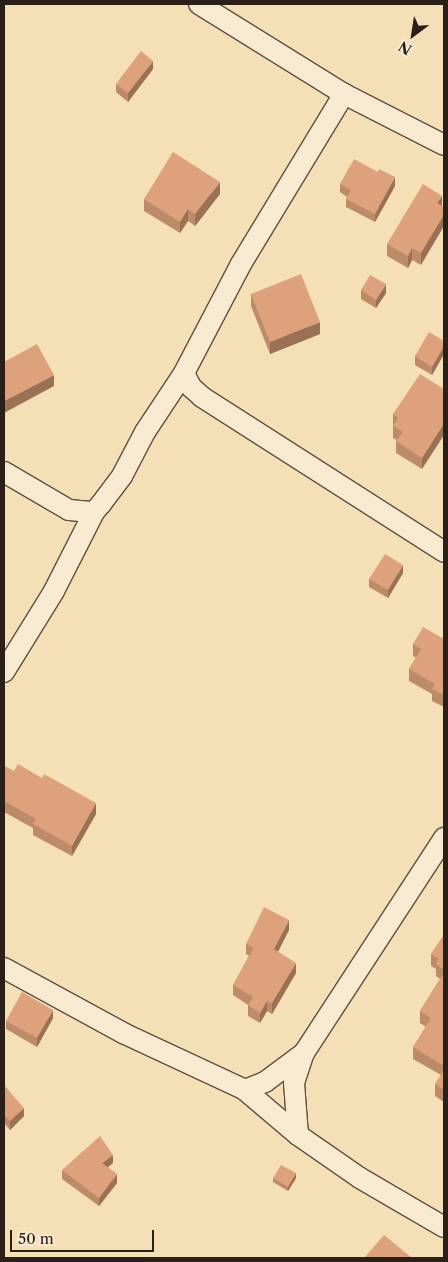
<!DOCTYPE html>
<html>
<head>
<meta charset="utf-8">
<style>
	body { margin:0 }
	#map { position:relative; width:448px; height:1262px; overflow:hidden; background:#f5dfb7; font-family:"Libre Caslon Text",serif }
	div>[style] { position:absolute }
	.roads { filter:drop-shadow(1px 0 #5e5040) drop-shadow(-1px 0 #5e5040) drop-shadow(0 1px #5e5040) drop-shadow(0 -1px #5e5040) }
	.street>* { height:20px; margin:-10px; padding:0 10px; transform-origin:10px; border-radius:10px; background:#f8ead0 }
	.wall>* { inset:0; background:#be8b6a }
	.shaded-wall>* { inset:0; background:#9b7156 }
	.building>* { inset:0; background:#dda27b }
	span { translate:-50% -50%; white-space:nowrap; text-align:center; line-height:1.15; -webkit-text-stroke:4px #f8ead0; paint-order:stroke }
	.frame { position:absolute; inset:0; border:5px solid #2b2019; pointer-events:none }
	.north { position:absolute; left:388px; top:10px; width:50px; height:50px; -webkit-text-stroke:4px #f8ead0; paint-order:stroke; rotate:211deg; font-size:14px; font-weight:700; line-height:20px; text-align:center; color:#2b2019 }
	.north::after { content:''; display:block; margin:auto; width:18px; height:22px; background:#2b2019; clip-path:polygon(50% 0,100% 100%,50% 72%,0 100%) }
	.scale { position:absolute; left:10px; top:1230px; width:144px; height:22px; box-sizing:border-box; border:2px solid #2b2019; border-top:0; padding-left:6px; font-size:15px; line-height:18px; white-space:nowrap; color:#2b2019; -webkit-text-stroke:4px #f8ead0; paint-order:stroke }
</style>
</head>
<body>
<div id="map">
	<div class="roads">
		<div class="street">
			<div style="left:199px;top:4px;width:171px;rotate:31.8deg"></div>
			<div style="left:344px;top:94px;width:112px;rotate:27deg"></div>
			<div style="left:184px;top:373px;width:16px;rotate:63deg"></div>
			<div style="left:191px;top:387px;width:15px;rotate:42deg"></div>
			<div style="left:202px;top:397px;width:287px;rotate:32.6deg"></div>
			<div style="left:4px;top:472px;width:75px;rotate:30.3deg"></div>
			<div style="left:69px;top:510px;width:25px;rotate:5deg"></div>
			<div style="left:94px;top:512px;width:11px;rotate:-49deg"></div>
			<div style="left:101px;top:504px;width:35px;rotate:-53deg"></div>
			<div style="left:122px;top:476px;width:50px;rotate:-62.4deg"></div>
			<div style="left:145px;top:432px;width:71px;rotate:-56.5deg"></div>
			<div style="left:184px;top:373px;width:123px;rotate:-62.4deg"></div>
			<div style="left:241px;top:264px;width:199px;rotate:-58.8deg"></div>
			<div style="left:4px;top:672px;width:95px;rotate:-58.3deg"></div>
			<div style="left:54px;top:591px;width:89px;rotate:-63.1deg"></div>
			<div style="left:4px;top:968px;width:136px;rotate:28.6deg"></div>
			<div style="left:123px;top:1033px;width:135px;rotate:25deg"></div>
			<div style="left:245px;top:1090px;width:22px;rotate:-22deg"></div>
			<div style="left:265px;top:1082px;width:49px;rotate:-36.6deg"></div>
			<div style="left:304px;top:1053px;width:257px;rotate:-56.9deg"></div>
			<div style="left:245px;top:1090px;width:70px;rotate:40.3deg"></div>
			<div style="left:298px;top:1135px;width:75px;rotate:34.7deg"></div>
			<div style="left:360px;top:1178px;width:97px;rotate:30.3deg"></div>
			<div style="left:298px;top:1135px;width:52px;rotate:-94.4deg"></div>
			<div style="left:294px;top:1083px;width:32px;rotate:-72deg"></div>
		</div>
	</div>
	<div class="wall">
		<div style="clip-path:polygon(153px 69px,128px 102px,116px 92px,116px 84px)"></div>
		<div style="clip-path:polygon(340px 184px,395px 186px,375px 222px,346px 207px,346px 199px,347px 197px,340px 192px)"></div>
		<div style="clip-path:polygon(220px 194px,195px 226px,188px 221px,180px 233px,144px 211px,144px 199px)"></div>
		<div style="clip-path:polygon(442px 206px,421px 265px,412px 260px,408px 268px,387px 256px,387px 244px)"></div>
		<div style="clip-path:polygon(361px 290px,386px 293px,376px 308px,361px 299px)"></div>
		<div style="clip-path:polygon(251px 294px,320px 334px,270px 354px,251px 306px)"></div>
		<div style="clip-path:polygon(444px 341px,444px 354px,432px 375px,415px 365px,415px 356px)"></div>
		<div style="clip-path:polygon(444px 389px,422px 469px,396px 453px,396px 441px,397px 440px,393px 438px,393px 414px)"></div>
		<div style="clip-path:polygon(403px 573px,388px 598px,369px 587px,369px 579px)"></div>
		<div style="clip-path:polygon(444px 639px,444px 707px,432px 701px,432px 694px,409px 681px,409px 669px,416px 658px,413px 656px,413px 644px)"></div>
		<div style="clip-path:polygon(4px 766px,96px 814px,72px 856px,33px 835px,33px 828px,4px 812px)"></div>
		<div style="clip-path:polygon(289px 930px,278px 952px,296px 973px,272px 1014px,267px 1011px,260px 1023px,248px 1016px,248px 1005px,233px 995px,233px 985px,249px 956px,246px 954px,246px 944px)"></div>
		<div style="clip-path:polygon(444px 935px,444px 1102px,435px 1096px,435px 1084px,441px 1075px,413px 1059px,413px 1047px,426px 1027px,420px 1023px,420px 1011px,440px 979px,436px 976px,436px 969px,431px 966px,431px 954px)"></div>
		<div style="clip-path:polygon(53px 1018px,37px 1047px,6px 1029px,6px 1021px)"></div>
		<div style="clip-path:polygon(4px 1085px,24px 1116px,10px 1130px,4px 1123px)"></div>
		<div style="clip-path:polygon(113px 1163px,108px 1167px,117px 1183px,99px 1206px,62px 1179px,62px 1170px)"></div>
		<div style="clip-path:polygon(273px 1178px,296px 1178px,288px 1191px,273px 1182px)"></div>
	</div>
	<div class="shaded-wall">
		<div style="clip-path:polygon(153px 61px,153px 69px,128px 102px,128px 93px)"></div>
		<div style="clip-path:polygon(395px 177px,395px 186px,375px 222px,375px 214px)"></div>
		<div style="clip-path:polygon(220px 182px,220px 194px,195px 226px,195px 214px)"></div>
		<div style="clip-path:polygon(442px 196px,442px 208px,437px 203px)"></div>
		<div style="clip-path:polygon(188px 209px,188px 221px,180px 233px,180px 222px)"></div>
		<div style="clip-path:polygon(444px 214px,444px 226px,421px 265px,421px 253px)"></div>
		<div style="clip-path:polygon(412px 248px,412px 260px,408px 268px,408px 256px)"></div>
		<div style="clip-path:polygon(386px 284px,386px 293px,376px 308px,376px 300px)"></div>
		<div style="clip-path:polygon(320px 322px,320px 334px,270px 354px,270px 342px)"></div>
		<div style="clip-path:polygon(444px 346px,444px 354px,432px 375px,432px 367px)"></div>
		<div style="clip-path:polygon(54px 375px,54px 386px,4px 413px,4px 401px)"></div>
		<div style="clip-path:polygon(444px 423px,444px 435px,422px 469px,422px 458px)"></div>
		<div style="clip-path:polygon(403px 565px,403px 573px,388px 598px,388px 590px)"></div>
		<div style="clip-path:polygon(96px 803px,96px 814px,72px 856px,72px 846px)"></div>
		<div style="clip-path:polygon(289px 920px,289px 930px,274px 959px,274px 949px)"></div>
		<div style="clip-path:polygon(296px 963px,296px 973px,272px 1014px,272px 1003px)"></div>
		<div style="clip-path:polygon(267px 1001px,267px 1011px,260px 1023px,260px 1013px)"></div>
		<div style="clip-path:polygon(53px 1010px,53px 1018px,37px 1047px,37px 1038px)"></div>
		<div style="clip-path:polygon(24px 1108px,24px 1116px,10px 1130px,10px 1121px)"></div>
		<div style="clip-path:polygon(113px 1155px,113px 1163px,102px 1172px,102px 1163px)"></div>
		<div style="clip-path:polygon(296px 1173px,296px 1178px,288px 1191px,288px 1187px)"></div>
		<div style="clip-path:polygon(117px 1174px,117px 1183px,99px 1206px,99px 1198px)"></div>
	</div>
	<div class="building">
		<div style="clip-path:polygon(141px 51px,153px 61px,128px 93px,116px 84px)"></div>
		<div style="clip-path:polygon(173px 152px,220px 182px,195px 214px,188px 209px,180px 222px,144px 199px)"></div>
		<div style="clip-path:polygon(354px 159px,378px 172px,379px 169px,395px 177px,375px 214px,346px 199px,351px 190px,340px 184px)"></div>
		<div style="clip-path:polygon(423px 184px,442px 196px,437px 203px,444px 207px,444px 214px,421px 253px,412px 248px,408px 256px,387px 244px)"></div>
		<div style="clip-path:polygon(301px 274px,320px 322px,270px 342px,251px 294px)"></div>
		<div style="clip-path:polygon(370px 275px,386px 284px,376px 300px,361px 290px)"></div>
		<div style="clip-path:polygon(429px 332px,444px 341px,444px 346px,432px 367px,415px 356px)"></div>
		<div style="clip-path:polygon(37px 344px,54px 375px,4px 401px,4px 362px)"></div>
		<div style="clip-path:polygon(420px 374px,444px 389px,444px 423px,422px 458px,396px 441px,403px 432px,393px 426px,398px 418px,393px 414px)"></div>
		<div style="clip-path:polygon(385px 554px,403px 565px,388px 590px,369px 579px)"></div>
		<div style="clip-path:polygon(423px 627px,444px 639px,444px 695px,432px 689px,435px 684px,409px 669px,421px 649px,413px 644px)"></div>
		<div style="clip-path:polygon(18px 764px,42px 778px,44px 774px,96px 803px,72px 846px,33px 824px,36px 819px,4px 801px,4px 766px,14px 771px)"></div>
		<div style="clip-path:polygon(264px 907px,289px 920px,274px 949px,296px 963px,272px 1003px,267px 1001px,260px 1013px,248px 1005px,253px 997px,233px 985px,254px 948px,246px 944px)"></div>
		<div style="clip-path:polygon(444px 935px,444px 970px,436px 964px,439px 959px,431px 954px)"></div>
		<div style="clip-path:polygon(444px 973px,444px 1066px,413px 1047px,431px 1018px,420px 1011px)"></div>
		<div style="clip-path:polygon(22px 992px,53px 1010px,37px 1038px,6px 1021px)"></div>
		<div style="clip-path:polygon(444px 1070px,444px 1090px,435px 1084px)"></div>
		<div style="clip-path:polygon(4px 1085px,24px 1108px,10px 1121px,4px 1115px)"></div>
		<div style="clip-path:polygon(100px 1136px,113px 1155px,102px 1163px,117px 1174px,99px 1198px,62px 1170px)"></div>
		<div style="clip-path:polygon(281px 1165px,296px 1173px,288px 1187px,273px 1178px)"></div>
		<div style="clip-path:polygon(384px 1235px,412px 1258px,364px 1258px)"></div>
	</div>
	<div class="frame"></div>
	<div class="north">N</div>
	<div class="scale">50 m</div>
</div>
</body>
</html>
